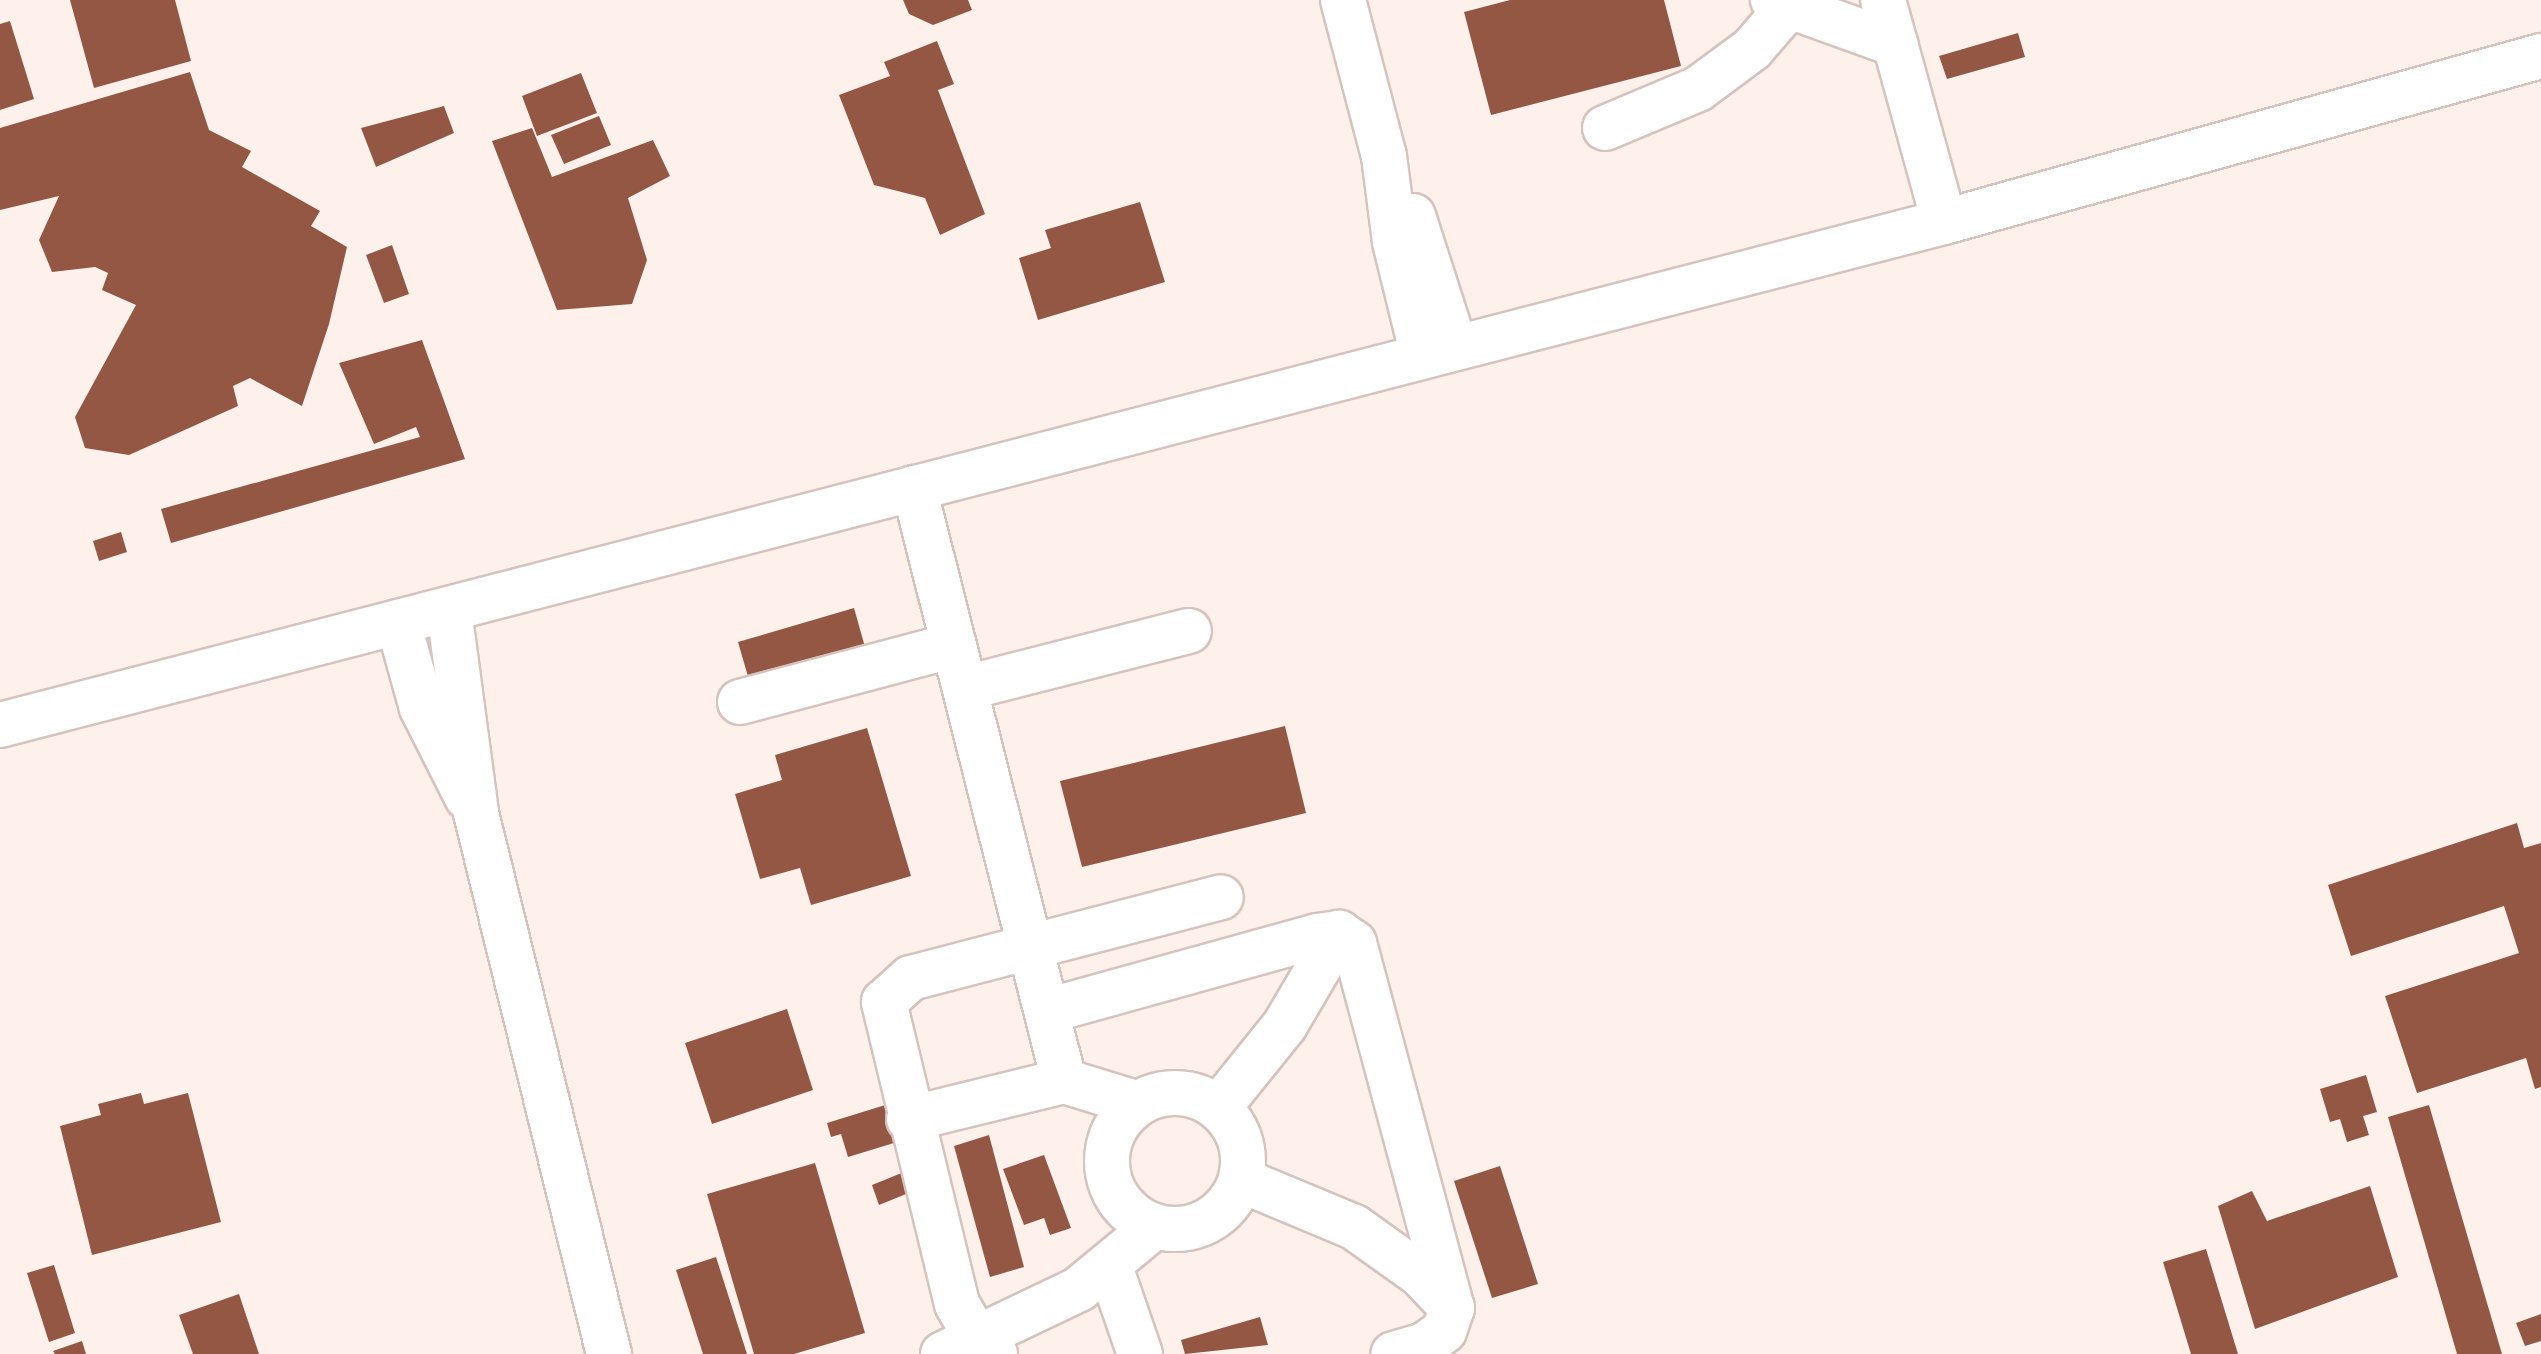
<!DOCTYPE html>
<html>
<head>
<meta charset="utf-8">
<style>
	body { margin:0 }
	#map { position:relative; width:2541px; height:1354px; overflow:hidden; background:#fef0eb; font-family:"Public Sans",sans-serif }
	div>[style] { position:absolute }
	.building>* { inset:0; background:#935744 }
	.roads { filter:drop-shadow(2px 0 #d5c3be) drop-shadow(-2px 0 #d5c3be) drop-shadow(0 2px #d5c3be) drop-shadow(0 -2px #d5c3be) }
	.street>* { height:44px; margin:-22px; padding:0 22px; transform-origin:22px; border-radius:22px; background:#fff }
	.street>.ring { margin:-22px; padding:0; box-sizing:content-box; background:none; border:44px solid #fff; border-radius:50% }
	span { translate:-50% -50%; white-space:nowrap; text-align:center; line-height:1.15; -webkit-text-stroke:8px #fff; paint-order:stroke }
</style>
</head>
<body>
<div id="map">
	<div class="building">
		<div style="clip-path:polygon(70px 0,175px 0,191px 61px,94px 88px)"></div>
		<div style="clip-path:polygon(903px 0,968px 0,972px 10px,933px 25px,909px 14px)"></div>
		<div style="clip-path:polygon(1510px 0,1664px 0,1681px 66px,1491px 115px,1464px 12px)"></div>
		<div style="clip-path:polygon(10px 21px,34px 99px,0 110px,0 24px)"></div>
		<div style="clip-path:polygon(2018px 33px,2025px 57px,1947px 79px,1939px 56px)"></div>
		<div style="clip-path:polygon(937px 41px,954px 84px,938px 90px,985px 214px,940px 235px,925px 198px,874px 185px,839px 95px,890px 76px,884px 62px)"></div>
		<div style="clip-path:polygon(190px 72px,209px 130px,251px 151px,242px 167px,320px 211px,311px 226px,347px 247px,329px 324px,302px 406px,250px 378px,233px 386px,238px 406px,129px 455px,85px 448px,75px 417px,136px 305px,102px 290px,108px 273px,95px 267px,52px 272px,39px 240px,59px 196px,0 210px,0 128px)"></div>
		<div style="clip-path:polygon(581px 73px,597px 113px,537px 136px,522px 96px)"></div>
		<div style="clip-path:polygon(444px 106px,454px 133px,376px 167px,361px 128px)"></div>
		<div style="clip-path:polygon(599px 116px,611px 145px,564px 164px,551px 135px)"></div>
		<div style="clip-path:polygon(532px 128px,552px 177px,653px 140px,670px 176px,628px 198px,647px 260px,632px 304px,557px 310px,492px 141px)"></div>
		<div style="clip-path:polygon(1140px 202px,1165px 282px,1038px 320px,1019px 258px,1051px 248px,1045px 230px)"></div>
		<div style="clip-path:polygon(392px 245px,409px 294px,384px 303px,366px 255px)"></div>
		<div style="clip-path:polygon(422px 340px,465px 459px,171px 543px,161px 509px,420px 437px,416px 427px,374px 444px,339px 363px)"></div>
		<div style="clip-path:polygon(121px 532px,127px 552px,99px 561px,93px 541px)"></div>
		<div style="clip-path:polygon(854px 608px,865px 647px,749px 680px,738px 642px)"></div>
		<div style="clip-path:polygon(1285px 726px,1306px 813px,1082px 867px,1060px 781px)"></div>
		<div style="clip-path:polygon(867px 728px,911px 876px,811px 905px,800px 868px,760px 879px,735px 794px,782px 780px,775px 755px)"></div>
		<div style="clip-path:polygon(2517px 823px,2524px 848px,2541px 843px,2541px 1087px,2535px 1089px,2526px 1058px,2417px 1093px,2385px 996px,2519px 953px,2504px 906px,2351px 956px,2328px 885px)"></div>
		<div style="clip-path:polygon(787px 1009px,813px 1090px,712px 1124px,685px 1043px)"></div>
		<div style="clip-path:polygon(2366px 1075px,2377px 1112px,2363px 1116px,2369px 1135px,2347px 1142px,2340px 1119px,2330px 1122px,2320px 1089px)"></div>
		<div style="clip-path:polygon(141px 1093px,144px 1104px,188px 1093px,221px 1222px,92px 1255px,60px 1126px,101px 1115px,98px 1104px)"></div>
		<div style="clip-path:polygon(895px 1102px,907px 1139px,848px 1157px,841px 1134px,831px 1137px,827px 1123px)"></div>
		<div style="clip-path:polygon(2429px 1105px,2502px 1354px,2457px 1354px,2388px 1117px)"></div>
		<div style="clip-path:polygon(989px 1135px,1024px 1267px,990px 1277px,954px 1146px)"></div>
		<div style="clip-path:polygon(1044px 1155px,1071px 1228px,1050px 1235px,1044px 1218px,1024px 1225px,1003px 1169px)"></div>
		<div style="clip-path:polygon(815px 1163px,865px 1333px,794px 1354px,754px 1354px,707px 1194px)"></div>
		<div style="clip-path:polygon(1500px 1166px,1538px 1284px,1492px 1298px,1454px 1181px)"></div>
		<div style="clip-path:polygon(904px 1172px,911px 1192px,879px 1205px,872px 1185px)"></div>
		<div style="clip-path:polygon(2370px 1186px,2398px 1277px,2255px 1329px,2218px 1206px,2252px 1191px,2267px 1221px)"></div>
		<div style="clip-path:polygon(2206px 1249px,2238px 1354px,2191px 1354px,2163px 1262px)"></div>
		<div style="clip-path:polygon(716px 1257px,747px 1354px,703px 1354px,676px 1270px)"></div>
		<div style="clip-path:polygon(54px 1265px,75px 1333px,49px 1342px,27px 1273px)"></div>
		<div style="clip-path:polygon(239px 1294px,259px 1354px,193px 1354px,179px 1315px)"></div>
		<div style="clip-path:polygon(2541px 1314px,2541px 1341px,2525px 1346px,2516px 1323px)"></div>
		<div style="clip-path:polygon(1260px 1317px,1268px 1345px,1185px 1354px,1181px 1340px)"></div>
		<div style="clip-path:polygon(82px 1341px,86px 1354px,55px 1354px,53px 1351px)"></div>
	</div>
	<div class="roads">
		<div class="street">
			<div style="left:1343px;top:0;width:161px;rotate:75.3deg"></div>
			<div style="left:1384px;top:156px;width:87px;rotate:82.7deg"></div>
			<div style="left:1395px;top:242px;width:117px;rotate:76.2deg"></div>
			<div style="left:1773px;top:0;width:130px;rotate:19.8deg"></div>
			<div style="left:1883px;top:0;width:230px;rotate:74.6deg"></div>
			<div style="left:1605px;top:128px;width:101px;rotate:-22.8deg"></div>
			<div style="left:1698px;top:89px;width:67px;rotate:-36.5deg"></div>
			<div style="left:1752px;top:49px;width:57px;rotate:-49.3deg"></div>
			<div style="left:1413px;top:216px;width:138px;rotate:72.2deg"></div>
			<div style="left:914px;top:488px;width:612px;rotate:75.8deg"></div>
			<div style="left:449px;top:610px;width:205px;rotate:82.4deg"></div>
			<div style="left:476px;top:813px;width:557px;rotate:76.19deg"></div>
			<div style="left:398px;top:622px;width:89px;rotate:74.4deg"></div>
			<div style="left:422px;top:708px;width:100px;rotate:63.2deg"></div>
			<div style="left:965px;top:688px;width:231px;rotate:-14.3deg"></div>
			<div style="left:740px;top:702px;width:221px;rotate:-14.9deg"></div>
			<div style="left:0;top:725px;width:2008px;rotate:-14.51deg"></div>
			<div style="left:1944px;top:222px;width:620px;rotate:-15.54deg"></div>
			<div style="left:1047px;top:1011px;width:280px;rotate:-15.5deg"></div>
			<div style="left:1317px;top:936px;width:22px;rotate:-8deg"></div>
			<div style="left:1339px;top:933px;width:18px;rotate:34deg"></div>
			<div style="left:1354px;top:943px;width:378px;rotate:75deg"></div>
			<div style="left:1452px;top:1308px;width:24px;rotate:109deg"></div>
			<div style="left:1444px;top:1331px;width:24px;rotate:144deg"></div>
			<div style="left:1425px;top:1345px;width:33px;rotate:164deg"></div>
			<div class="ring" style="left:1107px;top:1093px;width:92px;height:92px"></div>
			<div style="left:1219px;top:1107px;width:105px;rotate:-51.2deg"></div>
			<div style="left:1285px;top:1025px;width:107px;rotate:-59.6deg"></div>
			<div style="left:909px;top:1119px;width:160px;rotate:-13.8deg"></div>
			<div style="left:1064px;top:1081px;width:75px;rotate:17deg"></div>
			<div style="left:1241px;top:1180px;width:122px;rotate:22.6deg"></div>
			<div style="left:1354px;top:1227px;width:82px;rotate:35.6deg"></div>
			<div style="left:1421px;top:1275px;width:45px;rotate:46.8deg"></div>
			<div style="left:1110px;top:1267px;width:92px;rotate:71deg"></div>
			<div style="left:943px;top:1354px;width:151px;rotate:-25.5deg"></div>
			<div style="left:1079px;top:1289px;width:97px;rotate:-39.6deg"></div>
			<div style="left:995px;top:1354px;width:23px;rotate:-140deg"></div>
			<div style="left:977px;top:1339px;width:40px;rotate:-119.7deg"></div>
			<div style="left:957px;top:1304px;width:311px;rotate:-103.6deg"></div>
			<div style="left:884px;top:1002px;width:36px;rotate:-42deg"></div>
			<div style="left:911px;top:978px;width:320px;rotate:-14.6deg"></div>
		</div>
	</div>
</div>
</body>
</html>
